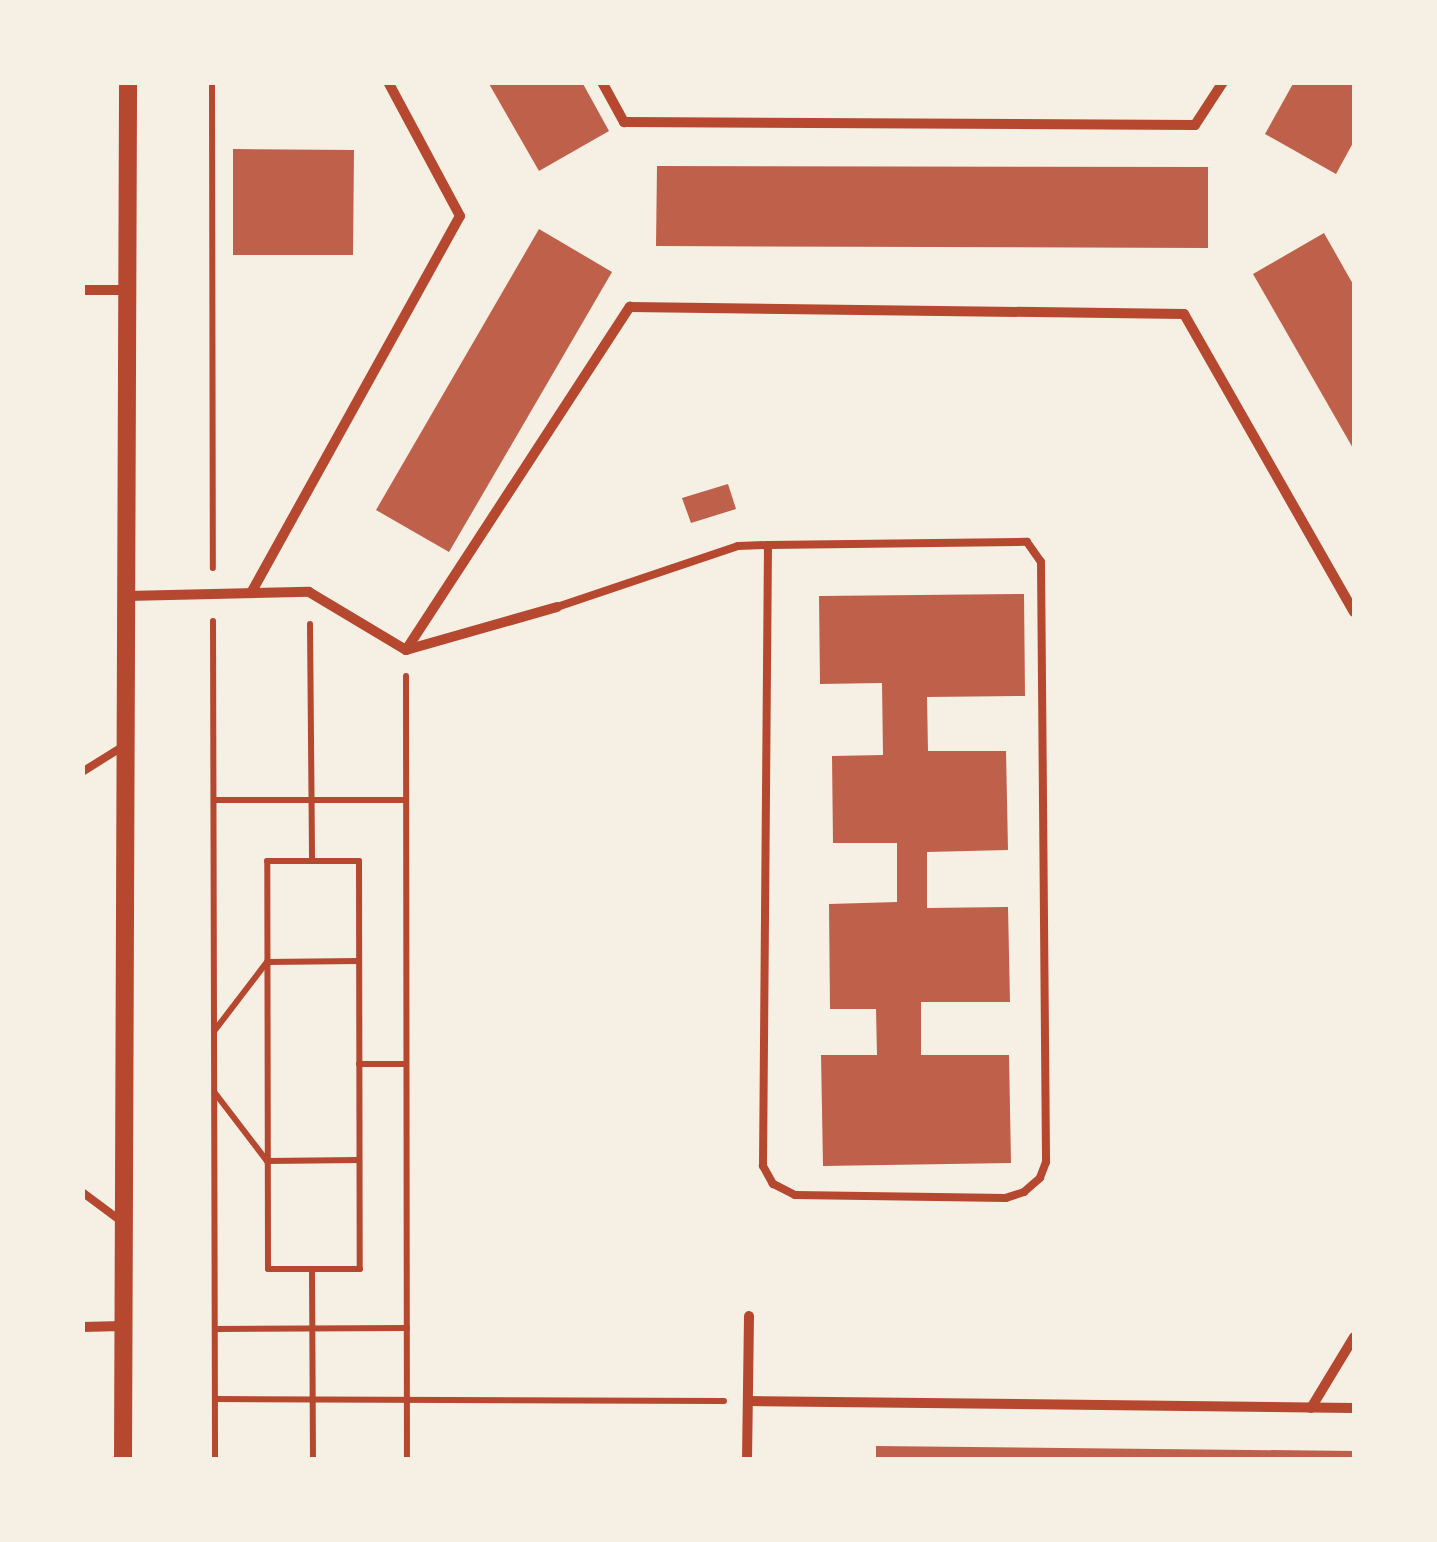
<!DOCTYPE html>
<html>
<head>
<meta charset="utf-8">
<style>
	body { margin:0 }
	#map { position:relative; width:1437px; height:1542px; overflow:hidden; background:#f6efe4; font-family:Montserrat,sans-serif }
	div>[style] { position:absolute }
	.building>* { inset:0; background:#bf614a }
	.path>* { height:6px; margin:-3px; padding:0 3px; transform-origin:3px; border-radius:3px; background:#b5482f }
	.service>* { height:8px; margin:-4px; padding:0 4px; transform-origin:4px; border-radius:4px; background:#b5482f }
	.minor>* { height:10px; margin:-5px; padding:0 5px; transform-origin:5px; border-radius:5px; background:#b5482f }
	.tertiary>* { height:18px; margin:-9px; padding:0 9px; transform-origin:9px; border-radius:9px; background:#b5482f }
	span { translate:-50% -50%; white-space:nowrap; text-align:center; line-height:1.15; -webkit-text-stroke:9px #f6efe4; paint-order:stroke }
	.frame { position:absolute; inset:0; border:85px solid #f6efe4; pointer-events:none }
</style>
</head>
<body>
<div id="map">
	<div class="building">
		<div style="clip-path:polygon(488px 82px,582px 82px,609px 131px,539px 171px)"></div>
		<div style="clip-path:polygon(1294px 82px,1354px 82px,1354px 141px,1336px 174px,1265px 134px)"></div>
		<div style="clip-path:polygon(233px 149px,354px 150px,353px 255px,233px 255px)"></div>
		<div style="clip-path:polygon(657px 166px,1208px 167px,1208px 248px,656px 246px)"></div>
		<div style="clip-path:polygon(539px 229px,612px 272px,449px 552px,376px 510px)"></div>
		<div style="clip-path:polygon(1324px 233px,1354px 286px,1354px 450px,1253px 274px)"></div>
		<div style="clip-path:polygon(728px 484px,736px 509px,691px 523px,682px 498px)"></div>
		<div style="clip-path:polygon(1024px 594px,1025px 696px,927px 697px,928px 751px,1006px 751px,1008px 850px,927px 852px,927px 908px,1008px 907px,1010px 1002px,921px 1002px,921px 1055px,1009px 1055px,1011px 1163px,823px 1166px,821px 1055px,877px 1055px,876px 1009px,830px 1009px,829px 904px,897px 902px,897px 843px,833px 843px,832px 756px,883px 755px,882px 683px,820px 684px,819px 596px)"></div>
		<div style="clip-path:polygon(876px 1446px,1354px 1451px,1354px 1460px,876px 1460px)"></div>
	</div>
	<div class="path">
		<div style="left:212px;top:82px;width:486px;rotate:89.9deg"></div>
		<div style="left:213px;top:621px;width:839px;rotate:89.86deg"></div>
		<div style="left:310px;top:624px;width:237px;rotate:89.5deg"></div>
		<div style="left:406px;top:676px;width:784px;rotate:89.93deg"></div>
		<div style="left:214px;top:800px;width:192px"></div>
		<div style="left:267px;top:861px;width:92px"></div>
		<div style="left:359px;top:861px;width:408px;rotate:89.9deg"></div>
		<div style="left:360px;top:1269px;width:92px;rotate:180deg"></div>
		<div style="left:268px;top:1269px;width:408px;rotate:-90.1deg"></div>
		<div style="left:215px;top:1030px;width:86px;rotate:-52.6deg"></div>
		<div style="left:267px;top:962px;width:92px;rotate:-0.6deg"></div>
		<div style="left:359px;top:1064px;width:47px"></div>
		<div style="left:215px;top:1093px;width:86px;rotate:52.6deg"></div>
		<div style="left:267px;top:1161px;width:92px;rotate:-0.6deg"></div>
		<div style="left:312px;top:1269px;width:191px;rotate:89.7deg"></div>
		<div style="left:215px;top:1329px;width:192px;rotate:-0.3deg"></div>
		<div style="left:215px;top:1399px;width:509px;rotate:0.23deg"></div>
	</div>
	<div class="service">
		<div style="left:557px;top:607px;width:191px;rotate:-18.6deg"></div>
		<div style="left:738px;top:546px;width:30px;rotate:-2deg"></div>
		<div style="left:768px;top:545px;width:259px;rotate:-0.7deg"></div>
		<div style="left:1027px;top:542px;width:24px;rotate:55deg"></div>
		<div style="left:1041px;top:562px;width:600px;rotate:89.52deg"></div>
		<div style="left:1046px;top:1162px;width:17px;rotate:111deg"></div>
		<div style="left:1040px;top:1178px;width:21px;rotate:139deg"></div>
		<div style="left:1024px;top:1192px;width:19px;rotate:162deg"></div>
		<div style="left:1006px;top:1198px;width:211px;rotate:-179.2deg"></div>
		<div style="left:795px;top:1195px;width:25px;rotate:-153deg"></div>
		<div style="left:773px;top:1184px;width:21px;rotate:-119deg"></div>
		<div style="left:763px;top:1166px;width:621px;rotate:-89.54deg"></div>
		<div style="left:82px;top:772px;width:47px;rotate:-32deg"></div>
		<div style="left:82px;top:1192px;width:49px;rotate:36.6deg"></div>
	</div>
	<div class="minor">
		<div style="left:602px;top:82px;width:46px;rotate:61.2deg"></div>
		<div style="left:624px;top:122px;width:571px;rotate:0.3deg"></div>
		<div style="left:1195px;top:125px;width:51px;rotate:-56.9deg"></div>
		<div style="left:82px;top:290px;width:46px"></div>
		<div style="left:251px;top:593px;width:431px;rotate:-61deg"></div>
		<div style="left:460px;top:216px;width:152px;rotate:-118.2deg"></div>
		<div style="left:127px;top:596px;width:182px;rotate:-1.3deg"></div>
		<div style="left:309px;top:592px;width:113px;rotate:30.9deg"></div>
		<div style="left:406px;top:650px;width:157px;rotate:-15.9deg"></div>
		<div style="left:406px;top:650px;width:410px;rotate:-56.9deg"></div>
		<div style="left:630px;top:307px;width:554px;rotate:0.72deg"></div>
		<div style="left:1184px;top:314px;width:343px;rotate:60.3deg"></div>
		<div style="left:82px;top:1327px;width:41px;rotate:-1.4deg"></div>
		<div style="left:748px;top:1401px;width:606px;rotate:0.66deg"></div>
		<div style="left:1311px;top:1408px;width:83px;rotate:-58.8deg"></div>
		<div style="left:747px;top:1460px;width:144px;rotate:-89.2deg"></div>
	</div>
	<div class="tertiary">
		<div style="left:123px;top:1460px;width:1378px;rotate:-89.79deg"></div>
	</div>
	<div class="frame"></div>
</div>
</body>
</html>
